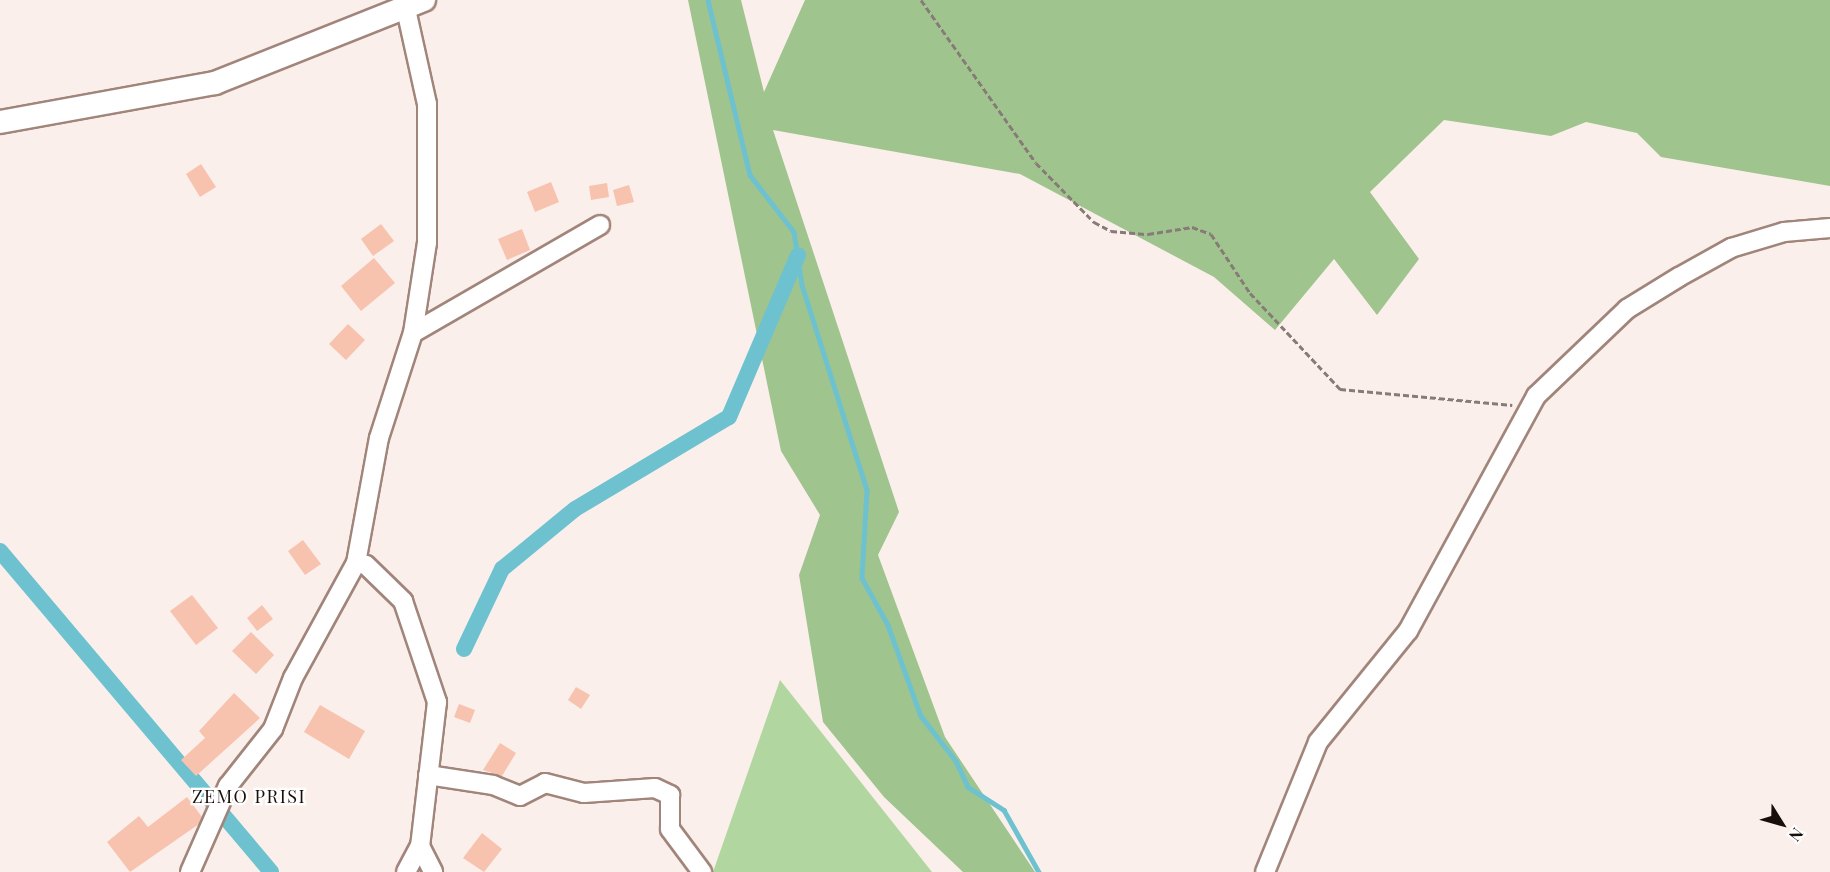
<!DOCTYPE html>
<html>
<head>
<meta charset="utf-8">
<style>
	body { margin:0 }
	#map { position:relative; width:1830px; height:872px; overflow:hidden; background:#fbefeb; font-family:"Playfair Display",serif }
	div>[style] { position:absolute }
	.green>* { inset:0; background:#b2d6a0 }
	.forest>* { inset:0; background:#a0c48e }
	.stream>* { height:4.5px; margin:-2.25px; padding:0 2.25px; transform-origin:2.25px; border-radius:2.25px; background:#6ec2d0 }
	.canal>* { height:16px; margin:-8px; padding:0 8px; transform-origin:8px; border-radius:8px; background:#6ec2d0 }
	.building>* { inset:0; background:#f7c2ae }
	.path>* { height:3px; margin-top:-1.5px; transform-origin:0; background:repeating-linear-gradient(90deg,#867b77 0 6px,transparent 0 9px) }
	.roads { filter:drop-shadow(2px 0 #a1857b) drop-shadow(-2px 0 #a1857b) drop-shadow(0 2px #a1857b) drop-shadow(0 -2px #a1857b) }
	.minor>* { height:18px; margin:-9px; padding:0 9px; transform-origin:9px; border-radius:9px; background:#fff }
	.major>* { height:22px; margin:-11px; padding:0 11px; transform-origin:11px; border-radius:11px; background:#fff }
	span { translate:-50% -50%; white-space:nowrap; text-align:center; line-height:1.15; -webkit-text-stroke:4.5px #fff; paint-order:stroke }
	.neighbourhood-label { font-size:18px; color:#180e0a; letter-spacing:1.5px }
	.north { position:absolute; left:1752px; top:794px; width:60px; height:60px; -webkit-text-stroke:4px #fff; paint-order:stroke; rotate:127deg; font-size:16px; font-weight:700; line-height:24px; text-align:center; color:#180e0a }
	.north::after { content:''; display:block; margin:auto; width:21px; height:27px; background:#180e0a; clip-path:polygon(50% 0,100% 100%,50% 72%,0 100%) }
</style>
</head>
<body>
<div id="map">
	<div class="green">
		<div style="clip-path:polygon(780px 680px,932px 872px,713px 872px)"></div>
	</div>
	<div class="forest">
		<div style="clip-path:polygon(688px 0,741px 0,764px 92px,805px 0,1830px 0,1830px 186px,1661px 157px,1637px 133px,1586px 122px,1551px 136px,1444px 120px,1370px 192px,1419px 259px,1377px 315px,1334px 259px,1275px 330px,1214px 277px,1020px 174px,773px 130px,899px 512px,878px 555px,945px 737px,1035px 872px,963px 872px,884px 797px,823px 722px,799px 575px,820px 515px,781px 451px)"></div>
	</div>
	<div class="stream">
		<div style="left:708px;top:0;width:180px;rotate:76.5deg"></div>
		<div style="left:750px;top:175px;width:72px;rotate:52.3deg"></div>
		<div style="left:794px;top:232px;width:54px;rotate:81.4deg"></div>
		<div style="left:802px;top:285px;width:215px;rotate:72.4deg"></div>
		<div style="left:867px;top:490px;width:88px;rotate:93.3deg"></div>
		<div style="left:862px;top:578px;width:54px;rotate:61deg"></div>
		<div style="left:888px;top:625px;width:97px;rotate:70.1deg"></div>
		<div style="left:921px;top:716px;width:57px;rotate:52.1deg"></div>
		<div style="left:956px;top:761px;width:29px;rotate:65deg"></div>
		<div style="left:968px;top:787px;width:43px;rotate:32.6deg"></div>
		<div style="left:1004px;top:810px;width:71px;rotate:60.6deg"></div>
	</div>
	<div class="canal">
		<div style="left:0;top:551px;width:420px;rotate:49.8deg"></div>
		<div style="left:464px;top:649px;width:89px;rotate:-64.6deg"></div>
		<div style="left:502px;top:569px;width:94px;rotate:-39.4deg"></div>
		<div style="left:575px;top:509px;width:179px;rotate:-30.9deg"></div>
		<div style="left:729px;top:417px;width:176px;rotate:-66.9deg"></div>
	</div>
	<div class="building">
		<div style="clip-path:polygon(201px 164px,216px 187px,200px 197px,186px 174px)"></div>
		<div style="clip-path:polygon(551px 182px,559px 202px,535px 212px,527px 192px)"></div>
		<div style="clip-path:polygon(607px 183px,609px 197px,591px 200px,589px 186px)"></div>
		<div style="clip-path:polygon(629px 185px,634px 202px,617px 206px,613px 190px)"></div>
		<div style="clip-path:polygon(381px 224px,394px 241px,373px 256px,361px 239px)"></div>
		<div style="clip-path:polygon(522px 229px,530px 250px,507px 260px,498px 239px)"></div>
		<div style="clip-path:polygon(374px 258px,395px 283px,361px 311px,341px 286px)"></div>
		<div style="clip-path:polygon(348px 324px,365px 340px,346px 360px,329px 344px)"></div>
		<div style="clip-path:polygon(303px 540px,321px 564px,305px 575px,288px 551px)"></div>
		<div style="clip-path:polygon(192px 595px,218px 628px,196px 645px,170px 611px)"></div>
		<div style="clip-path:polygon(262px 605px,273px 619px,257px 631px,247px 618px)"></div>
		<div style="clip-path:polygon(251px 632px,274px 655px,256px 674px,232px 651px)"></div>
		<div style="clip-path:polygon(576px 687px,590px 695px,581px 709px,568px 700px)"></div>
		<div style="clip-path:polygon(234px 693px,260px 718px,196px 776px,181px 760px,205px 738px,199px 731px)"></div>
		<div style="clip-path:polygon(459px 704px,475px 710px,470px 723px,454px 717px)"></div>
		<div style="clip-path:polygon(320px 705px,365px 731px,349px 759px,304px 732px)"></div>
		<div style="clip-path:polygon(500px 743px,516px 753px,502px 776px,483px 770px)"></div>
		<div style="clip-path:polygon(187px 797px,202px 817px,199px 824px,130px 872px,107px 842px,139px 816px,148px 827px)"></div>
		<div style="clip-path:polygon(482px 833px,502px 849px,484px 872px,463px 858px)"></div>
	</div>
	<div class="path">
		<div style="left:921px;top:0;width:199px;rotate:54.8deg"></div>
		<div style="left:1036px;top:163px;width:83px;rotate:45.5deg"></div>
		<div style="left:1094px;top:222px;width:19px;rotate:28deg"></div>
		<div style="left:1111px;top:231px;width:37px;rotate:5deg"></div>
		<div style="left:1148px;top:234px;width:45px;rotate:-9deg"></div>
		<div style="left:1192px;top:227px;width:20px;rotate:20deg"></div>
		<div style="left:1211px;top:234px;width:71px;rotate:56.5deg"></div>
		<div style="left:1250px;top:293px;width:132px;rotate:46.8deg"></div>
		<div style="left:1340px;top:389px;width:173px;rotate:5.3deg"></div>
	</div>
	<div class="roads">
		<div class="minor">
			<div style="left:413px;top:333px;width:216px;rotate:-30deg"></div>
			<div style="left:356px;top:563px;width:10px;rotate:11deg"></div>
			<div style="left:366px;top:565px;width:52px;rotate:44.2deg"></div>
			<div style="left:403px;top:601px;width:107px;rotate:71.4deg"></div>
			<div style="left:437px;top:702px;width:145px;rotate:96.7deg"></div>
			<div style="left:420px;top:846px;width:29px;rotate:63deg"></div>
			<div style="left:428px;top:775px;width:66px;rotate:8.7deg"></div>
			<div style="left:493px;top:785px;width:29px;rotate:22deg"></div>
			<div style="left:520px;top:796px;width:28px;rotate:-27deg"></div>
			<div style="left:545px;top:783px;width:40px;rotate:14.4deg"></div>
			<div style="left:584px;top:793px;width:71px;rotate:-4deg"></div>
			<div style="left:655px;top:788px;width:17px;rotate:25deg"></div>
			<div style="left:670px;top:795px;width:34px;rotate:90deg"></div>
			<div style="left:670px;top:829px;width:54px;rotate:53.3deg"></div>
			<div style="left:190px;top:872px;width:94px;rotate:-66.2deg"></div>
			<div style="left:228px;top:786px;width:73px;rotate:-51.7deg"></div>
			<div style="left:273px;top:729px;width:55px;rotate:-68.6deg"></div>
			<div style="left:293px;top:678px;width:131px;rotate:-61.3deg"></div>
			<div style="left:356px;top:563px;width:127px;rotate:-79.6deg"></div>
			<div style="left:379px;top:438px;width:110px;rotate:-72.1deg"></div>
			<div style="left:413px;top:333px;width:91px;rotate:-81.2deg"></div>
			<div style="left:427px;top:243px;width:139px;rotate:-90deg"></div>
			<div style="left:427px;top:104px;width:107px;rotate:-102.5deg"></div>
			<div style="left:406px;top:872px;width:30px;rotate:-62deg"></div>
			<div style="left:1265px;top:872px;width:140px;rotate:-67.8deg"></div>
			<div style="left:1318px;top:742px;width:143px;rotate:-51deg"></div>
			<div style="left:1408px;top:631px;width:268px;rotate:-61.4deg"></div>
			<div style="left:1536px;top:396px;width:126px;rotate:-43.7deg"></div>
			<div style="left:1627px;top:309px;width:61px;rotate:-31.6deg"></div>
			<div style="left:1679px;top:277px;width:60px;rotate:-29.1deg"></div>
			<div style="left:1731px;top:248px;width:55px;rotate:-16.8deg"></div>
			<div style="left:1784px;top:232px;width:46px;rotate:-5deg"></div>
		</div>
		<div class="major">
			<div style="left:0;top:122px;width:219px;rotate:-10.3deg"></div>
			<div style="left:215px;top:83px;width:225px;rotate:-21.7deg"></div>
		</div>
	</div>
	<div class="neighbourhood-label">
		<span style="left:249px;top:796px">ZEMO PRISI</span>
	</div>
	<div class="north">N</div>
</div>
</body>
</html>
